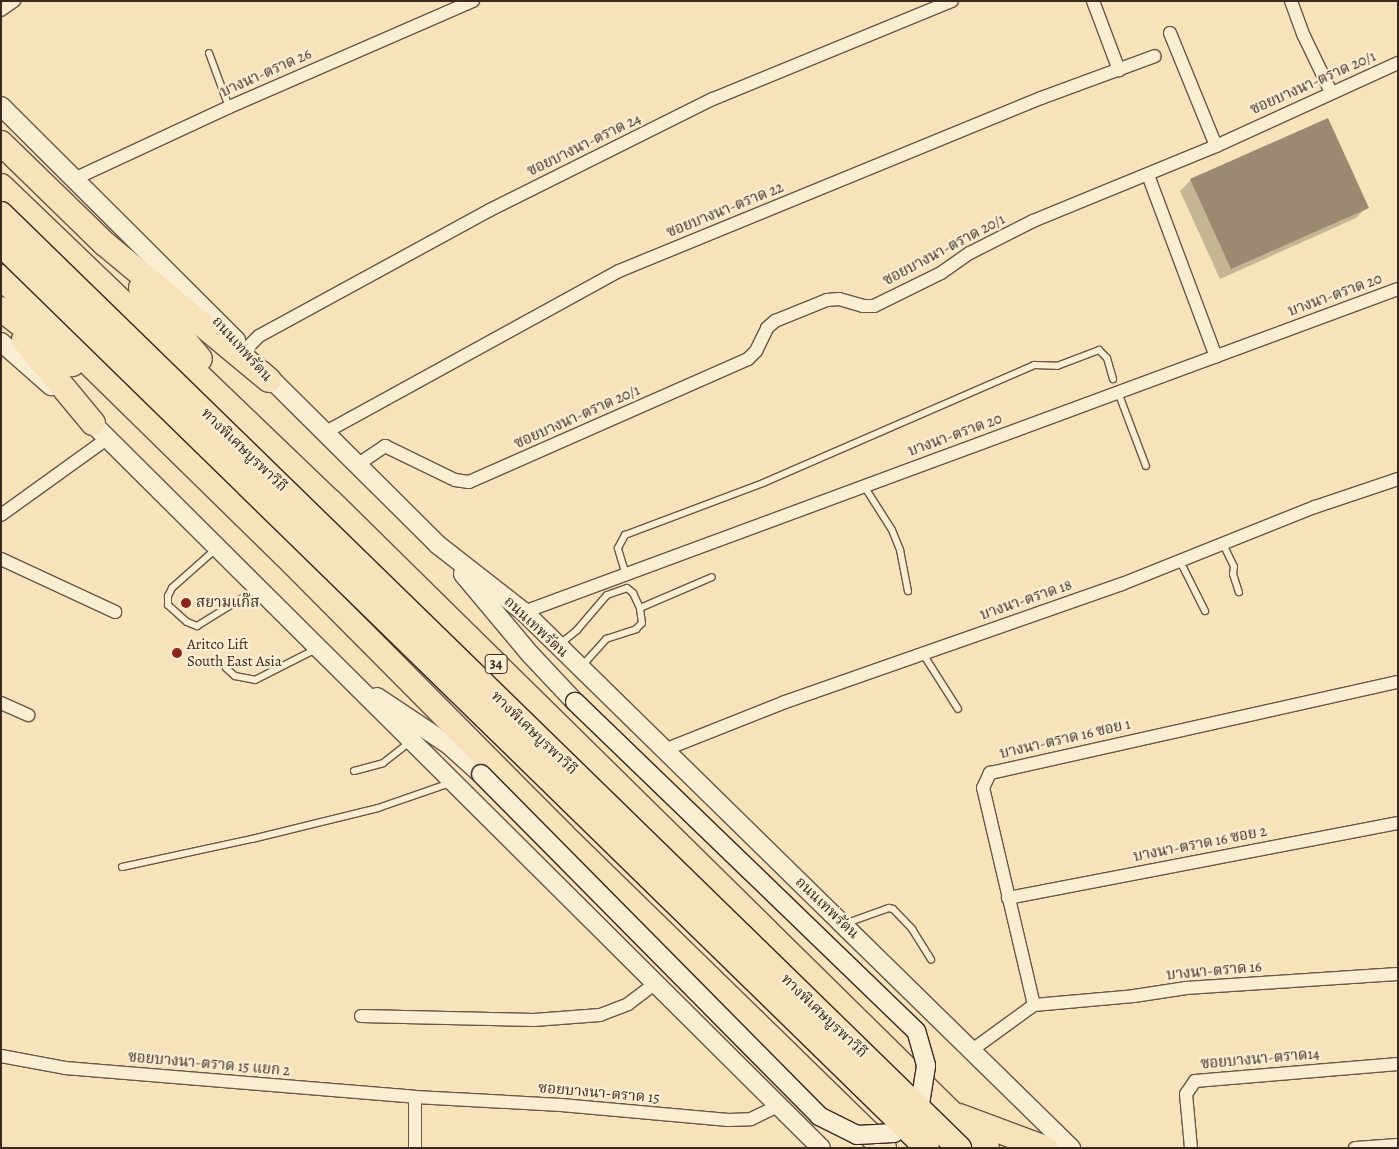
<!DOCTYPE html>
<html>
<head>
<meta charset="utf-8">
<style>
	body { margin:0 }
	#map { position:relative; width:1399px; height:1149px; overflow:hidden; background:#f6e3ba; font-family:Alegreya,"Noto Serif Thai",serif }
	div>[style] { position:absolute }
	.shadow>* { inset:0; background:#0003 }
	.building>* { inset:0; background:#9c8971 }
	.roads { filter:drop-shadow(1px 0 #695747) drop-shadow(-1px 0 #695747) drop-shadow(0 1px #695747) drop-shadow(0 -1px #695747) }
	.lane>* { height:6px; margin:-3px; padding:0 3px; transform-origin:3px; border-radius:3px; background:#f9edd2 }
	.street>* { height:12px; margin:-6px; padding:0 6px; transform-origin:6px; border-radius:6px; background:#f9edd2 }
	.secondary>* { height:18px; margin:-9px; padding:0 9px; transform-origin:9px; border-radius:9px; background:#f9edd2 }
	.highway>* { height:24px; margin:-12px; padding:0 12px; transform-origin:12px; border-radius:12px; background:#f6e3ba }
	.bridges { filter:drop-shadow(1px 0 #3a2821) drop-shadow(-1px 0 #3a2821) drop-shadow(0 1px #3a2821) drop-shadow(0 -1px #3a2821) }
	.secondary-bridge>* { height:18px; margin:-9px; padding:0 9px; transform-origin:9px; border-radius:9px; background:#f9edd2 }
	.highway-bridge>* { height:24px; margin:-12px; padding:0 12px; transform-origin:12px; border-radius:12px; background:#f6e3ba }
	.dots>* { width:14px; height:14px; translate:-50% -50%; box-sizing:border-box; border:2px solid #f9edd2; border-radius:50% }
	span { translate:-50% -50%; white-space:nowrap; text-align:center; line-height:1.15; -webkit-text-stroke:4.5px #f9edd2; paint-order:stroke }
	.shield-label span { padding:1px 4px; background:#f9edd2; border:1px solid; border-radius:4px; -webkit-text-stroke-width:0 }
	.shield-label { font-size:14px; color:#3a2821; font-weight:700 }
	.street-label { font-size:15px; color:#3a2821 }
	.poi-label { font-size:15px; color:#3a2821 }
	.left { translate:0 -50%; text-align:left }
	.frame { position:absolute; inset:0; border:2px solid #3a2821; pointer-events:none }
</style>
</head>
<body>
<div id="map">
	<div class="shadow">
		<div style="clip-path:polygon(1191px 180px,1367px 207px,1356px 218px,1220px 279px,1180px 191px)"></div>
	</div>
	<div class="building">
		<div style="clip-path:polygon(1328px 118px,1369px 208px,1231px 269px,1190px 179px)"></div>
	</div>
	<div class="roads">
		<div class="lane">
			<div style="left:209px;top:53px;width:58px;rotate:69.7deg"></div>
			<div style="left:1118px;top:392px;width:79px;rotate:69.3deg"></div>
			<div style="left:864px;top:486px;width:52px;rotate:57.5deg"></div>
			<div style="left:892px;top:530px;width:22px;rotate:68deg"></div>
			<div style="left:900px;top:550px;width:42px;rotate:79deg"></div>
			<div style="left:1223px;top:544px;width:25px;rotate:64deg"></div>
			<div style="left:1234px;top:567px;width:7px;rotate:98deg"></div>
			<div style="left:1233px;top:574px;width:19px;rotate:72deg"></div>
			<div style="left:217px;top:548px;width:60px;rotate:138.4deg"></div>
			<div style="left:172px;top:588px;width:9px;rotate:117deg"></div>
			<div style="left:168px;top:596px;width:9px;rotate:90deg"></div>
			<div style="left:168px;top:605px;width:25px;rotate:42deg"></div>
			<div style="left:187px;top:622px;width:11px;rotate:22deg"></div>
			<div style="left:197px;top:626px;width:70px;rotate:-31.7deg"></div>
			<div style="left:1180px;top:561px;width:56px;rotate:63.4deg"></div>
			<div style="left:626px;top:575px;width:28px;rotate:-107deg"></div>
			<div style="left:618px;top:548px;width:15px;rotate:-62deg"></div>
			<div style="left:625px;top:535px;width:147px;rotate:-20.6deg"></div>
			<div style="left:763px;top:483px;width:296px;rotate:-23.5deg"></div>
			<div style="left:1034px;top:365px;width:23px;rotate:2deg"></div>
			<div style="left:1057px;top:366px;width:45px;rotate:-20.9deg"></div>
			<div style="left:1099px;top:350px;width:11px;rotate:45deg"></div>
			<div style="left:1107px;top:358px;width:22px;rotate:74deg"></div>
			<div style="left:560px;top:644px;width:22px;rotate:-39deg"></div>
			<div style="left:577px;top:630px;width:46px;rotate:-49.4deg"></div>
			<div style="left:607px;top:595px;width:21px;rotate:-19deg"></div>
			<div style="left:627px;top:588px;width:8px;rotate:40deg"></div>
			<div style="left:633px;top:593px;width:17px;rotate:65deg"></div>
			<div style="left:923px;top:654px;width:65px;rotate:57.5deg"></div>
			<div style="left:581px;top:667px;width:38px;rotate:-48deg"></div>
			<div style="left:606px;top:639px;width:32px;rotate:-18deg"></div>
			<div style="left:636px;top:629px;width:8px;rotate:-45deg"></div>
			<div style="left:642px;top:623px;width:15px;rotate:-98deg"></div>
			<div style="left:640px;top:608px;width:78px;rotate:-23.3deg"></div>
			<div style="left:226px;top:668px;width:12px;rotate:42deg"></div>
			<div style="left:235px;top:676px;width:20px;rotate:11deg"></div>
			<div style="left:255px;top:680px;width:68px;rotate:-26.9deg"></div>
			<div style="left:354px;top:771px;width:30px;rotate:-15deg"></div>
			<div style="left:383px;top:763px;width:34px;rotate:-38deg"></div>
			<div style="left:122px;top:867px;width:133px;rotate:-12.2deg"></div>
			<div style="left:252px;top:839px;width:130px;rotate:-13.8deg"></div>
			<div style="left:378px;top:808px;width:76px;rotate:-19.1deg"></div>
			<div style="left:844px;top:924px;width:48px;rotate:-19.6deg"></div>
			<div style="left:889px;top:908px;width:4px;rotate:14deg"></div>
			<div style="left:893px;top:909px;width:28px;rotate:46deg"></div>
			<div style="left:912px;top:929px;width:36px;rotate:58deg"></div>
		</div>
		<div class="street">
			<div style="left:1093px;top:1px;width:74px;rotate:69.4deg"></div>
			<div style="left:1291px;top:1px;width:37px;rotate:70deg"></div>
			<div style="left:1304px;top:36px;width:62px;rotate:64.3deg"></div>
			<div style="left:1px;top:10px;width:16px;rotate:-35deg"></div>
			<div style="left:1170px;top:33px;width:122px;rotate:67.8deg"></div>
			<div style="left:1148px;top:175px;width:194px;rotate:69.5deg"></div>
			<div style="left:74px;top:179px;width:171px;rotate:-24.9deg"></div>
			<div style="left:229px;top:107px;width:266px;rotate:-23.5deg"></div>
			<div style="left:246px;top:349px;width:18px;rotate:-45deg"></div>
			<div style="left:259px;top:336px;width:263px;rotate:-28.6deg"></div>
			<div style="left:490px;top:210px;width:249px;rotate:-26.5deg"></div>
			<div style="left:713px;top:99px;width:258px;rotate:-22.3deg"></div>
			<div style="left:324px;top:433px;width:337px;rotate:-28.8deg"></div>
			<div style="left:619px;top:271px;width:456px;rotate:-22.3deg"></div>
			<div style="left:1041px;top:98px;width:121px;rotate:-20.2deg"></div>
			<div style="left:357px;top:465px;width:34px;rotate:-34deg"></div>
			<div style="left:385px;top:446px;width:78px;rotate:25.9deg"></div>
			<div style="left:455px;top:480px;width:14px;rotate:8deg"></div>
			<div style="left:469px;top:482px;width:305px;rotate:-23.8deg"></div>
			<div style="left:748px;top:359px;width:11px;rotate:-45deg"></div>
			<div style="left:756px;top:351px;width:25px;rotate:-64deg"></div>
			<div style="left:767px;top:328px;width:11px;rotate:-41deg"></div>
			<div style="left:775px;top:321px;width:56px;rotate:-22deg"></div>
			<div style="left:827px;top:300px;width:12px;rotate:-5deg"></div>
			<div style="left:839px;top:299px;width:25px;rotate:16deg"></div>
			<div style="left:863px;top:306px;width:11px"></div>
			<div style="left:874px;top:306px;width:75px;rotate:-26.2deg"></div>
			<div style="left:941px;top:273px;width:35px;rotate:-35deg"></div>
			<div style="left:970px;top:253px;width:71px;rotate:-26.9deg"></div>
			<div style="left:1033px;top:221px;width:198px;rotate:-22.3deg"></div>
			<div style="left:1216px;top:146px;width:200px;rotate:-24.5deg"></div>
			<div style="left:1px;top:515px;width:132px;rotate:-35.7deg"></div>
			<div style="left:1px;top:559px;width:126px;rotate:24.9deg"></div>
			<div style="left:524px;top:612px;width:932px;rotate:-20.28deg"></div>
			<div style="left:1px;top:703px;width:30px;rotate:24deg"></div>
			<div style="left:664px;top:750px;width:130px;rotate:-21.6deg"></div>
			<div style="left:785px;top:702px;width:357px;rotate:-19.3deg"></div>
			<div style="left:1122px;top:584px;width:208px;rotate:-21.8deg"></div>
			<div style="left:1315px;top:507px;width:88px;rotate:-18.6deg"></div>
			<div style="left:1008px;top:898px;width:397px;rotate:-10.9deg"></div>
			<div style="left:1034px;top:1005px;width:223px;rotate:-103.2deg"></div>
			<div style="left:983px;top:788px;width:17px;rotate:-65deg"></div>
			<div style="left:990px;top:773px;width:418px;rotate:-12.6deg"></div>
			<div style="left:361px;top:1016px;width:173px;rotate:1.3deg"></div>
			<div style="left:534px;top:1020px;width:66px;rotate:-4.3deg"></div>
			<div style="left:600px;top:1015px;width:30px;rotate:-21deg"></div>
			<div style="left:628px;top:1004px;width:34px;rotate:-37deg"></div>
			<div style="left:972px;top:1050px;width:77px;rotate:-36deg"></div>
			<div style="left:1034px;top:1005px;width:100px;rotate:-5.1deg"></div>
			<div style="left:1134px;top:996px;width:53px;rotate:-8.7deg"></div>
			<div style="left:1186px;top:988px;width:212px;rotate:-3.8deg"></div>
			<div style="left:1px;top:1056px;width:65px;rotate:10.6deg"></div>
			<div style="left:65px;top:1068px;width:351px;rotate:4.7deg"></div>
			<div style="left:415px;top:1097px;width:146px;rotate:3.1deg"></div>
			<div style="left:561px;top:1105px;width:168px;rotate:5.1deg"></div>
			<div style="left:728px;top:1120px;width:23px;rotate:-2deg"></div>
			<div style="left:751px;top:1119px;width:30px;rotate:-26deg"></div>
			<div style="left:415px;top:1148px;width:51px;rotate:-90deg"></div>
			<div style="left:1191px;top:1148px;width:54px;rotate:-95.3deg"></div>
			<div style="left:1186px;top:1094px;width:16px;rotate:-55deg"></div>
			<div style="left:1195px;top:1081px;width:204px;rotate:-4.8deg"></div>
			<div style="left:1355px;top:1148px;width:43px;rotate:-4deg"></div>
		</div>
		<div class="secondary">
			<div style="left:1px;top:106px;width:332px;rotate:44.9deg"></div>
			<div style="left:1px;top:342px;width:67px;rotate:41.3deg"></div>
			<div style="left:263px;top:371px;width:247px;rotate:44.8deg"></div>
			<div style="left:438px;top:545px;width:109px;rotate:37.9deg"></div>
			<div style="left:524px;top:612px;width:766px;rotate:44.42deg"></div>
			<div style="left:84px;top:415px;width:1039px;rotate:44.84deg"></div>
			<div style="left:463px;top:574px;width:104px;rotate:50.1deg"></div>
			<div style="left:530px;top:654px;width:66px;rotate:46.8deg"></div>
			<div style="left:377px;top:697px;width:87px;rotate:33.7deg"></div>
			<div style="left:449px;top:745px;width:43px;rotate:42.2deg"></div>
		</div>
		<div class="highway">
			<div style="left:1px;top:143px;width:145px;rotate:44.2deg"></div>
			<div style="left:105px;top:244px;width:213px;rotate:39.7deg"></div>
			<div style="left:1px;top:186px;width:455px;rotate:43.8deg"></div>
			<div style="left:330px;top:501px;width:922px;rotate:44.56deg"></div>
			<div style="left:1px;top:277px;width:396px;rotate:44.4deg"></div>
			<div style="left:284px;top:554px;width:395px;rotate:45.2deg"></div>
			<div style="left:562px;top:834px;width:450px;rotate:44.3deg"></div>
			<div style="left:141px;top:288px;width:92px;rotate:50.3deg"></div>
			<div style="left:1px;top:309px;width:90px;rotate:37.8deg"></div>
			<div style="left:24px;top:340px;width:108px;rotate:50.3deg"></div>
			<div style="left:959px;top:1116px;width:92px;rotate:20.4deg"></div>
		</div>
	</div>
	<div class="bridges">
		<div class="secondary-bridge">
			<div style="left:481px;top:774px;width:481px;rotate:45.3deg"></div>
			<div style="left:819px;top:1116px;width:42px;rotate:26.6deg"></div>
			<div style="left:857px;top:1135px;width:37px;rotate:-3deg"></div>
			<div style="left:894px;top:1133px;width:39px;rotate:-48deg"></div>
			<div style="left:920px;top:1104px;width:39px;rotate:-81deg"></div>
			<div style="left:926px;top:1065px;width:35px;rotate:-106deg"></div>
			<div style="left:916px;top:1031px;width:474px;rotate:-136deg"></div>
		</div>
		<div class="highway-bridge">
			<div style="left:1px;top:214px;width:1338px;rotate:44.27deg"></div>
			<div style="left:1px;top:244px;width:1294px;rotate:44.31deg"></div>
		</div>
	</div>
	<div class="dots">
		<div style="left:186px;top:603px;background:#8f2418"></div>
		<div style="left:177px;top:653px;background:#8f2418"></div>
	</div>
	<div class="shield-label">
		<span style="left:496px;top:664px">34</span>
	</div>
	<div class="street-label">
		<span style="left:266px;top:73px;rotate:-24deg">บางนา-ตราด 26</span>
		<span style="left:1313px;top:83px;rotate:-24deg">ซอยบางนา-ตราด 20/1</span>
		<span style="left:584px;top:145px;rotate:-26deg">ซอยบางนา-ตราด 24</span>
		<span style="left:725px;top:210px;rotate:-22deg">ซอยบางนา-ตราด 22</span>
		<span style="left:944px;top:250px;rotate:-28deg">ซอยบางนา-ตราด 20/1</span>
		<span style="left:1335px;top:295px;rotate:-20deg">บางนา-ตราด 20</span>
		<span style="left:242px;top:349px;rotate:48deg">ถนนเทพรัตน</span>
		<span style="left:577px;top:417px;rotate:-24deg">ซอยบางนา-ตราด 20/1</span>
		<span style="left:955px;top:435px;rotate:-20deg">บางนา-ตราด 20</span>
		<span style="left:244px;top:450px;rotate:44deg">ทางพิเศษบูรพาวิถี</span>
		<span style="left:1026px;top:600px;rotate:-19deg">บางนา-ตราด 18</span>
		<span style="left:536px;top:627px;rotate:43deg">ถนนเทพรัตน</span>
		<span style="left:534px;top:733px;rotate:44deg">ทางพิเศษบูรพาวิถี</span>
		<span style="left:1065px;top:739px;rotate:-13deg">บางนา-ตราด 16 ซอย 1</span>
		<span style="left:1200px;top:844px;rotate:-11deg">บางนา-ตราด 16 ซอย 2</span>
		<span style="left:827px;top:908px;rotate:44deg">ถนนเทพรัตน</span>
		<span style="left:1214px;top:971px;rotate:-5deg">บางนา-ตราด 16</span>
		<span style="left:824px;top:1016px;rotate:44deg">ทางพิเศษบูรพาวิถี</span>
		<span style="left:1260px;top:1059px;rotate:-5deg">ซอยบางนา-ตราด14</span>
		<span style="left:209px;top:1064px;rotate:5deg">ซอยบางนา-ตราด 15 แยก 2</span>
		<span style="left:599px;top:1093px;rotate:5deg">ซอยบางนา-ตราด 15</span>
	</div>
	<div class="poi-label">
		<span class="left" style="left:196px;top:603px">สยามแก๊ส</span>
		<span class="left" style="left:187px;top:653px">Aritco Lift<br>South East Asia</span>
	</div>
	<div class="frame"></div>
</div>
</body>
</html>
